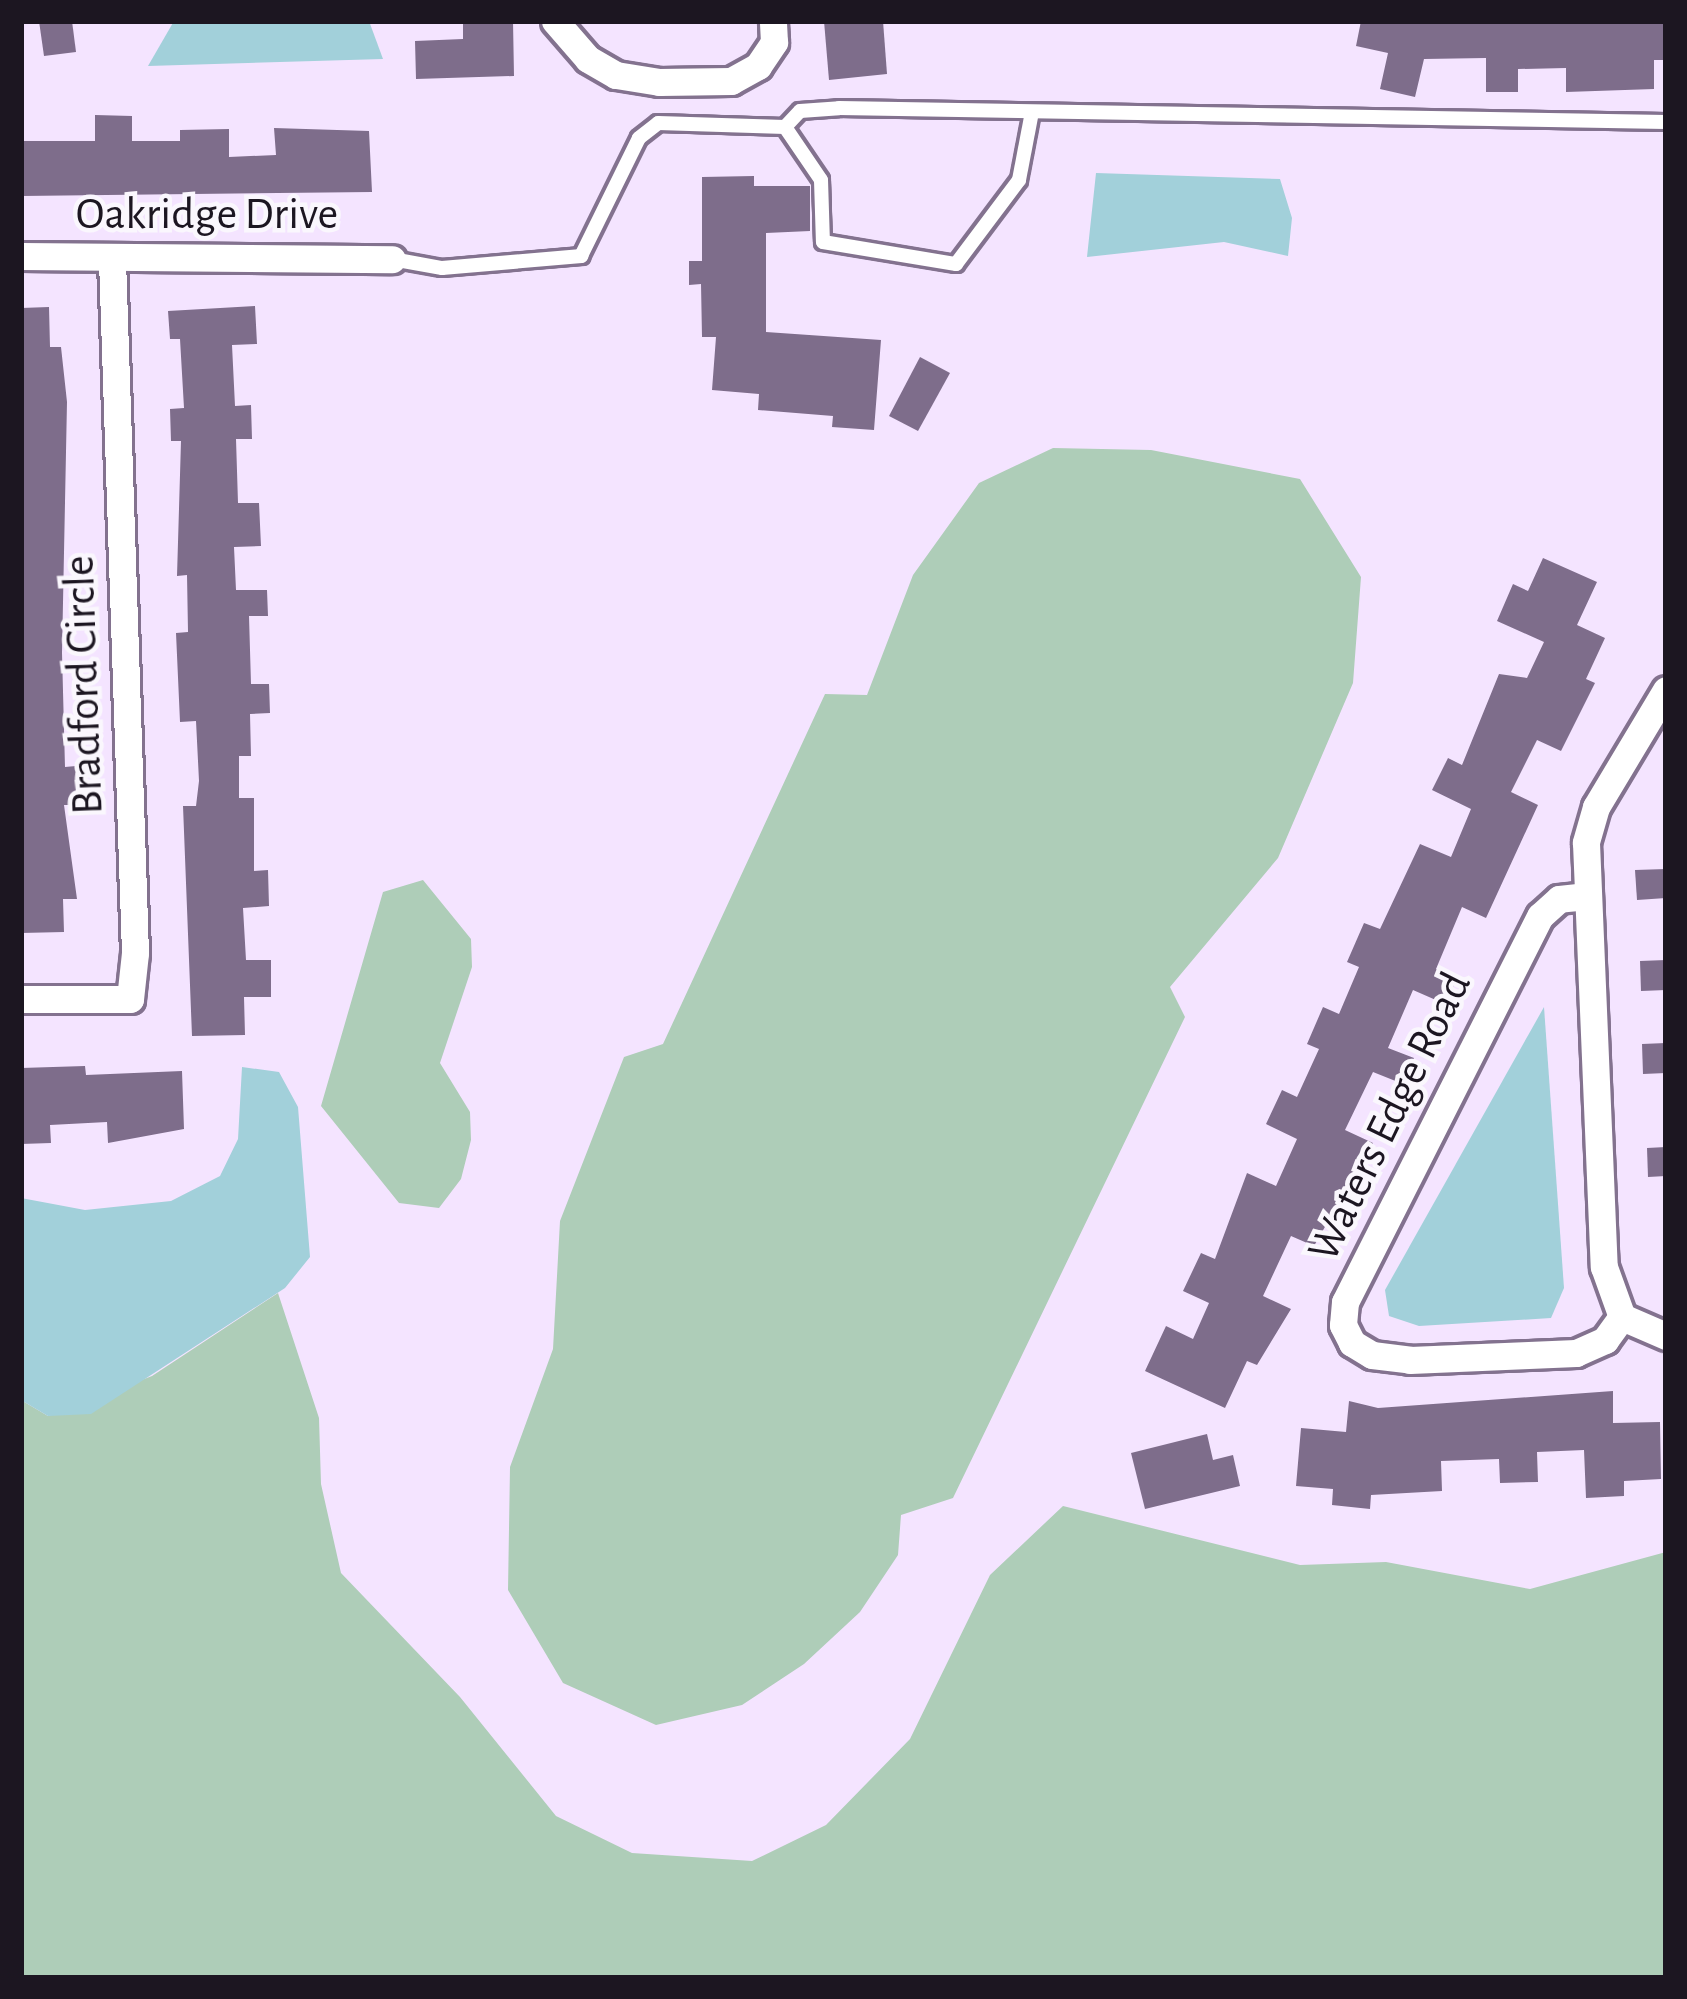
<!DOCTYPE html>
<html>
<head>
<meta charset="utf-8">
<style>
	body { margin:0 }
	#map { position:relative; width:1687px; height:1999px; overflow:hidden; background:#f4e4ff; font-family:"Alegreya Sans",sans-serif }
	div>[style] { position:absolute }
	.green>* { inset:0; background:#aecdb8 }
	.water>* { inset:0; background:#a2d0da }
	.building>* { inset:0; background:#7e6d8b }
	.roads { filter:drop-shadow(3px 0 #83728f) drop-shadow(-3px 0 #83728f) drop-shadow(0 3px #83728f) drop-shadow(0 -3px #83728f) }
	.lane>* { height:14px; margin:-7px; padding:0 7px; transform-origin:7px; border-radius:7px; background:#fff }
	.street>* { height:27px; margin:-13.5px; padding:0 13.5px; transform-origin:13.5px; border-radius:13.5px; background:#fff }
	span { translate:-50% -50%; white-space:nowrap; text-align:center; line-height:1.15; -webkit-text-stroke:9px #faf7fd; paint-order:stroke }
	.street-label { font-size:45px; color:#1c1621 }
	.frame { position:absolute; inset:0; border:24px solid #1c1621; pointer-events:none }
</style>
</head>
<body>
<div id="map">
	<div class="green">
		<div style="clip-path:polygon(1053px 448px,1151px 450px,1300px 479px,1361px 577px,1353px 683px,1278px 858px,1170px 987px,1185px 1017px,953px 1498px,901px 1515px,898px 1555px,860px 1612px,804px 1664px,742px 1705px,656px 1725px,563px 1683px,508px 1590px,510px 1467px,553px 1349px,560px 1221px,624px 1057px,663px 1044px,825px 694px,867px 695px,913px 575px,979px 483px)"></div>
		<div style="clip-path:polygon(423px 880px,471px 939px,472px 967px,440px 1063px,470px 1112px,471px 1140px,461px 1179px,439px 1208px,399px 1203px,321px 1106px,383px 892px)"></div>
		<div style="clip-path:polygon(278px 1293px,319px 1418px,321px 1484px,341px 1573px,460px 1697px,556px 1816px,632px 1853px,752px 1861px,826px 1825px,910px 1739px,990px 1575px,1063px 1506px,1300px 1565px,1386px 1562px,1530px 1589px,1666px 1552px,1666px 1978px,21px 1978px,21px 1400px,48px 1416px,152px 1376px)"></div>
	</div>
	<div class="water">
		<div style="clip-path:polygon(174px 21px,369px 21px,383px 59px,148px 66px)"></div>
		<div style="clip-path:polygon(1096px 173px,1280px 179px,1292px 218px,1288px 256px,1224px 242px,1087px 257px)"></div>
		<div style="clip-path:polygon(1544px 1007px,1564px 1288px,1551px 1318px,1419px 1326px,1389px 1316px,1385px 1290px)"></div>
		<div style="clip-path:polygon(242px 1067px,279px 1072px,298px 1107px,310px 1257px,285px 1288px,91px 1414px,48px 1416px,21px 1400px,21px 1198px,85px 1210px,171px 1201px,220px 1176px,238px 1139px)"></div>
	</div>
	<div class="building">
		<div style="clip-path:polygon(39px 21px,72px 21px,76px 52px,44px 56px)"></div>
		<div style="clip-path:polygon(463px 21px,513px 21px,514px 76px,416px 79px,415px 41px,463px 39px)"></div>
		<div style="clip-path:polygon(824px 21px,883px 21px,887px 74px,829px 80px)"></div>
		<div style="clip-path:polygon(1361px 21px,1666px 21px,1666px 60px,1654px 60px,1654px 89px,1566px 92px,1566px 68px,1518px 69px,1518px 92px,1486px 92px,1486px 58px,1424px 59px,1415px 97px,1380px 89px,1388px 53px,1356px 46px)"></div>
		<div style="clip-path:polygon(95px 115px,132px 116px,132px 141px,180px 141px,180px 130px,229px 129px,229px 157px,276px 155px,274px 128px,369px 131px,372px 192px,21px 196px,21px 141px,95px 141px)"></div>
		<div style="clip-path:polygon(754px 176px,754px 186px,810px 186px,810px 231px,766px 233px,766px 332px,881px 340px,874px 430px,832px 427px,833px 416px,758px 410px,759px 394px,712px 390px,716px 337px,702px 337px,701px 284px,689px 285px,689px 261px,702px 261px,702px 177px)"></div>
		<div style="clip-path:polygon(255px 306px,257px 344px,232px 345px,235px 406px,251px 405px,252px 439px,236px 439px,238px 503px,259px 503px,261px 546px,234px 547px,236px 590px,267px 590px,268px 616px,249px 616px,251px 684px,269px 684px,270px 713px,250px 714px,251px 756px,239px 756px,239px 798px,254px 798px,254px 871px,268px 870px,269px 906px,243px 908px,246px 960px,271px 960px,271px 997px,244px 997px,245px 1035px,192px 1036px,183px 806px,196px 806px,199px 781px,196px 721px,180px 722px,176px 633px,188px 632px,187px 575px,177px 576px,181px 441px,171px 441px,170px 409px,184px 408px,180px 339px,170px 339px,168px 311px)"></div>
		<div style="clip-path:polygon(49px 307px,50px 347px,61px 347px,67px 402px,62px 653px,65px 767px,76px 766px,78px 805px,64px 805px,77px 899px,63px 899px,64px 932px,21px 933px,21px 308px)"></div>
		<div style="clip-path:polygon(920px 357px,950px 373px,918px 431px,889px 416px)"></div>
		<div style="clip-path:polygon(1543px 558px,1597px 582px,1577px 625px,1605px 638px,1586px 679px,1595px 683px,1561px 751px,1537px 740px,1511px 792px,1538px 805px,1486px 918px,1462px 907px,1436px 969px,1457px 978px,1445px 1004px,1413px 990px,1388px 1048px,1414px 1058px,1403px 1084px,1373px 1072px,1345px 1130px,1373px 1143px,1314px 1246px,1291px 1236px,1263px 1296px,1291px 1309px,1257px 1365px,1247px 1361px,1225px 1408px,1145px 1371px,1166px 1326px,1193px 1339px,1209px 1303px,1183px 1291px,1201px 1253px,1215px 1259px,1247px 1173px,1276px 1186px,1297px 1139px,1266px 1124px,1282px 1090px,1297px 1097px,1319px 1049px,1307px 1044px,1323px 1007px,1339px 1014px,1359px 967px,1347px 962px,1364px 923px,1380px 929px,1420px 844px,1451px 857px,1471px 809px,1432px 790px,1448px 758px,1462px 765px,1499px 674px,1527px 678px,1544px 642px,1497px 621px,1513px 584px,1528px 591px)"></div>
		<div style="clip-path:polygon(1666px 869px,1666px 898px,1637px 900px,1635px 870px)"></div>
		<div style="clip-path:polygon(1666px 960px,1666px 990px,1641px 991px,1640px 961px)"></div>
		<div style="clip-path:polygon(1666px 1043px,1666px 1073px,1643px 1074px,1642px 1044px)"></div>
		<div style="clip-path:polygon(85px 1066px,86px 1075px,182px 1071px,184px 1129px,108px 1143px,107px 1122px,50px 1125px,51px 1143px,21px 1144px,21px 1068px)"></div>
		<div style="clip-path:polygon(1666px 1147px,1666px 1176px,1648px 1177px,1647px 1148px)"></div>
		<div style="clip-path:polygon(1613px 1391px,1613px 1423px,1660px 1422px,1661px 1479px,1624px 1481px,1624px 1496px,1586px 1498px,1584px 1450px,1537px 1452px,1538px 1482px,1500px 1483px,1499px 1459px,1441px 1461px,1442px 1491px,1371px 1495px,1370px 1509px,1332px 1505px,1333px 1489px,1296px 1486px,1301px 1428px,1346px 1432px,1349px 1401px,1378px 1408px)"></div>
		<div style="clip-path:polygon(1207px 1434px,1213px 1460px,1233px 1455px,1240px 1486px,1145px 1509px,1131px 1453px)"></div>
	</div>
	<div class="roads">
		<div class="lane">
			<div style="left:785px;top:127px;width:22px;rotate:-47deg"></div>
			<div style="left:800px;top:111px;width:39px;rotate:-4deg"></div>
			<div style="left:839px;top:108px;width:827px;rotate:0.97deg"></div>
			<div style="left:392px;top:259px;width:51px;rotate:10.2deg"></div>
			<div style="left:442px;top:268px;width:140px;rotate:-4.9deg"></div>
			<div style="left:581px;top:256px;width:131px;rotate:-63.8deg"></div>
			<div style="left:639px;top:138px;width:24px;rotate:-38deg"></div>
			<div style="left:658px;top:123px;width:127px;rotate:1.8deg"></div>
			<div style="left:785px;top:127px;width:64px;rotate:55.8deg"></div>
			<div style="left:821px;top:180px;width:62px;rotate:88.2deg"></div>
			<div style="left:823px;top:242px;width:135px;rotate:9.4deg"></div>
			<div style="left:956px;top:264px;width:105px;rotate:-53.1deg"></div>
			<div style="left:1019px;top:180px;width:69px;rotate:-79.2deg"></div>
		</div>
		<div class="street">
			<div style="left:555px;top:21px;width:50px;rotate:49deg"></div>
			<div style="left:588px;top:59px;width:32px;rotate:30deg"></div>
			<div style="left:616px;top:75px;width:44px;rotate:9.2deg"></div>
			<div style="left:659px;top:82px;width:72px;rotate:-0.8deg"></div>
			<div style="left:731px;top:81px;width:31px;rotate:-29deg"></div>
			<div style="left:758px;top:66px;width:29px;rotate:-56deg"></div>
			<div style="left:774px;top:42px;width:21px;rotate:-93deg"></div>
			<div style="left:21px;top:256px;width:371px;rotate:0.5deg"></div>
			<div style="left:1666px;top:690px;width:136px;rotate:120.9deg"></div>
			<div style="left:1596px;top:807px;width:37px;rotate:106deg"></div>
			<div style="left:1586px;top:843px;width:424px;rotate:87.6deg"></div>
			<div style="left:1604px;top:1267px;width:53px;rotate:70.2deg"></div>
			<div style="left:1622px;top:1317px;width:48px;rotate:23.4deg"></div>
			<div style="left:1587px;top:896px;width:28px;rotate:174deg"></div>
			<div style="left:1559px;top:899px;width:25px;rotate:138deg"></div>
			<div style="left:1540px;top:916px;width:432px;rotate:116.8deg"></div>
			<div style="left:1345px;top:1302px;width:23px;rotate:95deg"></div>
			<div style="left:1343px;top:1325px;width:20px;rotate:63deg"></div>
			<div style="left:1352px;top:1343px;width:23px;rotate:31deg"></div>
			<div style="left:1372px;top:1355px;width:38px;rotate:7deg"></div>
			<div style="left:1410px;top:1360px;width:166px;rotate:-2.4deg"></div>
			<div style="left:1576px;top:1353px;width:32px;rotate:-24deg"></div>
			<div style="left:1605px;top:1340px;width:29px;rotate:-54deg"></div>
			<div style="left:21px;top:999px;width:109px"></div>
			<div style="left:130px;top:999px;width:46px;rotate:-83.8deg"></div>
			<div style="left:135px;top:953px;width:695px;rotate:-91.9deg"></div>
		</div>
	</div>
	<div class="street-label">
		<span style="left:207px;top:215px">Oakridge Drive</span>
		<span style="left:84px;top:685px;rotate:-92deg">Bradford Circle</span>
		<span style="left:1390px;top:1117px;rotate:-64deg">Waters Edge Road</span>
	</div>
	<div class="frame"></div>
</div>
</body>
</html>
